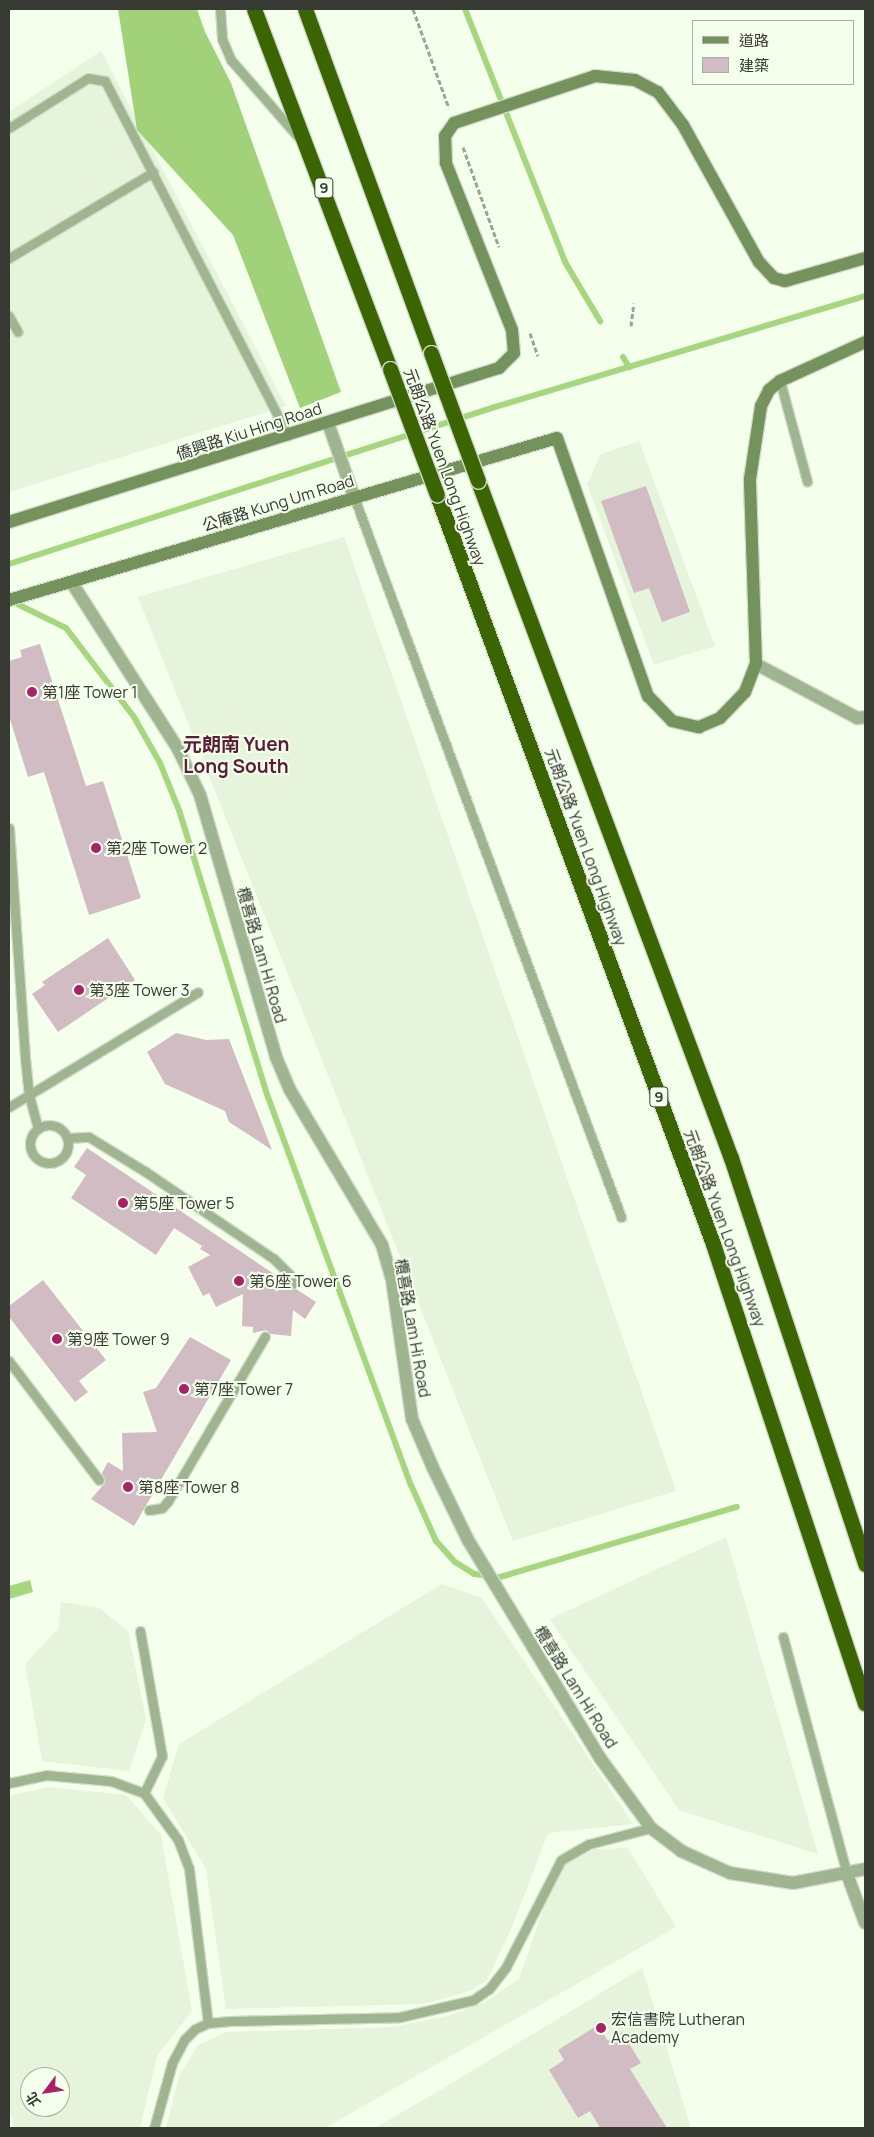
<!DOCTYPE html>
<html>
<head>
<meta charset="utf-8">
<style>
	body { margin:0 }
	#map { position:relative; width:874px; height:2137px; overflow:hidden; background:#f4ffec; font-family:Manrope,"Noto Sans TC",sans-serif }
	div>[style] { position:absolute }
	.built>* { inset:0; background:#e5f4db }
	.forest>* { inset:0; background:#a1d279 }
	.water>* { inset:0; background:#a6d77e }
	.stream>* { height:6px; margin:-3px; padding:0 3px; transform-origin:3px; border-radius:3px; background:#a6d77e }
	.building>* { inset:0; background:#d1bcc3 }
	.path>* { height:3px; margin-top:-1.5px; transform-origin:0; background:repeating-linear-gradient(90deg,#9da497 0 5px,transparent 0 7.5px) }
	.roads { filter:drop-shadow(1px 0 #d2dccb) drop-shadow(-1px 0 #d2dccb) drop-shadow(0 1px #d2dccb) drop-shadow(0 -1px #d2dccb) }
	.lane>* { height:9px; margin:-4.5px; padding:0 4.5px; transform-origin:4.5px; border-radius:4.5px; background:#9fb590 }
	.lane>.ring { margin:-4.5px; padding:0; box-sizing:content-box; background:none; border:9px solid #9fb590; border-radius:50% }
	.street>* { height:12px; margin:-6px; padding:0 6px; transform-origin:6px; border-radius:6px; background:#9fb590 }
	.secondary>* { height:12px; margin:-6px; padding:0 6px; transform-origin:6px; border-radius:6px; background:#74935c }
	.highway>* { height:15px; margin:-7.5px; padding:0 7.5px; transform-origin:7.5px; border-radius:7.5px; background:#3a6500 }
	.bridges { filter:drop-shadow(1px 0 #d2dccb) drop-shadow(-1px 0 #d2dccb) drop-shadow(0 1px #d2dccb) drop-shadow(0 -1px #d2dccb) }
	.highway-bridge>* { height:15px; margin:-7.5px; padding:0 7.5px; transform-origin:7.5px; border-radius:7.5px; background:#3a6500 }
	.dots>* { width:14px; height:14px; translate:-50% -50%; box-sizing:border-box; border:2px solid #f4ffec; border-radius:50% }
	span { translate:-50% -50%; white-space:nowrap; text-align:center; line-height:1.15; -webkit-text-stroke:4px #f4ffec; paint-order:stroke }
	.shield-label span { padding:1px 4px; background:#f4ffec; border:1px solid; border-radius:4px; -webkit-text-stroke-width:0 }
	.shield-label { font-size:15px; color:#363a33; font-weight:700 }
	.street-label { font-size:16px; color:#363a33 }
	.poi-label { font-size:16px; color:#363a33 }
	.left { translate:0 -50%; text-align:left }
	.quarter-label { font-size:19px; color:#5c1b39; font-weight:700 }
	.frame { position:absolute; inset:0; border:10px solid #363a33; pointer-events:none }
	.legend { position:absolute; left:692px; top:20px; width:162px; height:65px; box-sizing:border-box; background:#f4ffec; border:1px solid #a8b0a2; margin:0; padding:6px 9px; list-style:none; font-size:15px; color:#363a33 }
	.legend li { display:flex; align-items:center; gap:10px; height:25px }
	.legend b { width:25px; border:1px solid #a8b0a2 }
	.north { position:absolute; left:20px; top:2067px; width:50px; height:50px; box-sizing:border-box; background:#f4ffec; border:1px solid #a8b0a2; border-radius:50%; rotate:239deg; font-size:14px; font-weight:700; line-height:20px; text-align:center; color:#363a33 }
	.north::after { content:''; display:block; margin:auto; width:18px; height:22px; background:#a92166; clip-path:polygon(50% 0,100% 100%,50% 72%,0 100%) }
</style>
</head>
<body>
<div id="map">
	<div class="built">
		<div style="clip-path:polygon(101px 51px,286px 406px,9px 492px,9px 112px)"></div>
		<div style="clip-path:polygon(639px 441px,715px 646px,654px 665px,587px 484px,601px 454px)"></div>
		<div style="clip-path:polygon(344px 537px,676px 1491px,513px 1541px,138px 597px)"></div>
		<div style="clip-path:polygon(726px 1537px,818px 1854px,679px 1810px,550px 1619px)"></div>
		<div style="clip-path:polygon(442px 1584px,482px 1598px,633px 1824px,548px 1833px,512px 1927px,487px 1980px,470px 1991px,423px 2004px,226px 2009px,206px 1869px,163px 1798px,179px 1744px)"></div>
		<div style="clip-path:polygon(61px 1602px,99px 1608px,128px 1631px,146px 1719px,129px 1771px,42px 1761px,25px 1664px,58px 1629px)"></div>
		<div style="clip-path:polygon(evenodd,48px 1787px,126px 1795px,161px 1835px,192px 2011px,157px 2056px,140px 2128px,14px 2128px,9px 2109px,9px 1796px,48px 1787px,30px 2077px,60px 2077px,60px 2107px,30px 2107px,30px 2077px)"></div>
		<div style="clip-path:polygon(628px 1848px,676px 1927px,325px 2128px,166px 2128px,179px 2076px,198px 2045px,227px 2032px,392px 2027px,448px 2016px,485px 2002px,519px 1979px,549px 1893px,563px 1866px,594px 1849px)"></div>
		<div style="clip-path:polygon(642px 1968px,691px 2128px,375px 2128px,442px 2089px)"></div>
	</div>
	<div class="forest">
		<div style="clip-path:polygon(118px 9px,197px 9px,205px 32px,231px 83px,341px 392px,300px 408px,233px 235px,137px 130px)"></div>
	</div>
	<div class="water">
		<div style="clip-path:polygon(30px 1580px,33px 1592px,9px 1599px,9px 1586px)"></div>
	</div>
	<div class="stream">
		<div style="left:465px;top:9px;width:272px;rotate:68.4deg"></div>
		<div style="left:565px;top:262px;width:69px;rotate:59.3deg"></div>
		<div style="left:623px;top:357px;width:12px;rotate:59deg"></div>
		<div style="left:9px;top:564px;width:511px;rotate:-17.9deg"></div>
		<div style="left:495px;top:407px;width:386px;rotate:-16.7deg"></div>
		<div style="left:11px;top:601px;width:61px;rotate:26.1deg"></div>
		<div style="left:66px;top:628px;width:112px;rotate:52.6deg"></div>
		<div style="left:134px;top:717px;width:53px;rotate:60.5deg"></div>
		<div style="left:160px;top:763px;width:51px;rotate:68deg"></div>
		<div style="left:179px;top:810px;width:300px;rotate:72.8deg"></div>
		<div style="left:268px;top:1097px;width:414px;rotate:69.8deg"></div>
		<div style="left:411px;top:1485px;width:61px;rotate:65.9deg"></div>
		<div style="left:436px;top:1541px;width:28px;rotate:48deg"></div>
		<div style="left:455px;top:1562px;width:22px;rotate:32deg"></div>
		<div style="left:474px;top:1574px;width:26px;rotate:7deg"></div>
		<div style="left:500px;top:1577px;width:247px;rotate:-16.5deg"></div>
	</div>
	<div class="building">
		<div style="clip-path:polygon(646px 486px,690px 612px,662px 622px,649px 588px,634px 593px,601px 501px)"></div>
		<div style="clip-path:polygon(40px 644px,86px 786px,103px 781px,141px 898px,89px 915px,44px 772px,28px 777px,9px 716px,9px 661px,22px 657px,20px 650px)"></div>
		<div style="clip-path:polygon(108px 938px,135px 980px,58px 1032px,32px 994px,45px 985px,42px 982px)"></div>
		<div style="clip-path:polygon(176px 1033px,206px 1040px,229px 1039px,272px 1150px,229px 1122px,225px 1111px,165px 1084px,147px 1052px)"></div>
		<div style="clip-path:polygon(87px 1148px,286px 1282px,289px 1289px,296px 1289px,316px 1302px,305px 1319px,293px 1310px,291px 1336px,271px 1334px,266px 1330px,253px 1333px,253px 1327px,242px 1326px,243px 1294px,216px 1307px,209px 1293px,203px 1296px,188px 1267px,210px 1255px,200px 1249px,202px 1246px,174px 1228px,156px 1255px,71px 1198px,86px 1175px,74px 1167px)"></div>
		<div style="clip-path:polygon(43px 1280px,106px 1360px,79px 1381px,88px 1392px,75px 1402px,9px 1317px,9px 1306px)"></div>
		<div style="clip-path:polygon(190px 1337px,231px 1360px,134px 1526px,91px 1499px,105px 1483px,102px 1473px,108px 1462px,123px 1471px,122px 1433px,157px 1432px,143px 1392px,156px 1388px)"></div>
		<div style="clip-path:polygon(598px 2025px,608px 2041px,622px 2032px,641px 2063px,630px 2069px,667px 2128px,600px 2128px,590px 2111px,578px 2118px,549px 2070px,564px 2060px,558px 2050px)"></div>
	</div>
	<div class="path">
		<div style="left:413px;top:9px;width:105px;rotate:70deg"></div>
		<div style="left:463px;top:147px;width:106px;rotate:70.2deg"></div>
		<div style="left:631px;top:326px;width:23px;rotate:-83deg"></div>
		<div style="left:530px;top:333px;width:24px;rotate:71deg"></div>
	</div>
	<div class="roads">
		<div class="lane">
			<div style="left:220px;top:9px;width:30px;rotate:86deg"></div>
			<div style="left:222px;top:39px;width:23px;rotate:67deg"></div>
			<div style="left:231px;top:60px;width:103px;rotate:48.9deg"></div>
			<div style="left:9px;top:128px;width:93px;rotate:-32.3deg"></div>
			<div style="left:88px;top:78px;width:17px;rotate:10deg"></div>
			<div style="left:105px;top:81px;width:399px;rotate:62.7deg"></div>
			<div style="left:9px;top:258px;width:168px;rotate:-30.8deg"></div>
			<div style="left:9px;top:316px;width:18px;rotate:61deg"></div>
			<div style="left:780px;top:381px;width:104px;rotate:74.9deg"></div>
			<div style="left:354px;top:497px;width:768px;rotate:69.65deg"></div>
			<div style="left:9px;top:828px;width:231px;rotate:86deg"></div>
			<div style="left:25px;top:1058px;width:37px;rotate:84deg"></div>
			<div style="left:29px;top:1095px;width:35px;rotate:75deg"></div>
			<div style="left:9px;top:1107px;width:221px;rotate:-31.3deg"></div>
			<div class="ring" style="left:30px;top:1125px;width:29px;height:29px"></div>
			<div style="left:67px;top:1138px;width:22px;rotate:-3deg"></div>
			<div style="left:89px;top:1137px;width:67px;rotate:31.6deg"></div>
			<div style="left:146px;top:1172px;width:155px;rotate:34.2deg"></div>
			<div style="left:274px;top:1259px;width:23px;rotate:45deg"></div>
			<div style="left:290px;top:1275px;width:9px;rotate:72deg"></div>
			<div style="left:9px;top:1361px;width:149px;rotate:52.9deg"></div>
			<div style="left:149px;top:1510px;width:13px;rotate:-9deg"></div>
			<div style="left:162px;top:1508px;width:9px;rotate:-49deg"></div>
			<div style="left:168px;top:1501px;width:191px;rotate:-59.5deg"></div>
			<div style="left:140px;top:1631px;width:127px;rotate:80deg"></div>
			<div style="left:162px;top:1756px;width:41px;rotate:115.9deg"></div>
			<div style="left:144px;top:1793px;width:58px;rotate:54.1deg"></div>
			<div style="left:178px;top:1840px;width:31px;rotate:69deg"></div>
			<div style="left:189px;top:1869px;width:155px;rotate:83deg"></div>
			<div style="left:783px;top:1637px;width:245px;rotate:74.9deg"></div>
			<div style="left:9px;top:1783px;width:38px;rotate:-12deg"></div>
			<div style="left:46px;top:1775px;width:65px;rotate:5.3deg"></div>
			<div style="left:111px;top:1781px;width:35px;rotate:20deg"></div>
			<div style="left:154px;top:2128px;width:67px;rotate:-74.5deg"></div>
			<div style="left:172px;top:2063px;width:27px;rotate:-62deg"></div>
			<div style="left:185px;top:2039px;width:14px;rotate:-45deg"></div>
			<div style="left:195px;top:2029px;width:14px;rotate:-25deg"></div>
			<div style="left:208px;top:2023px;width:22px;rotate:-5deg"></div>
			<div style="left:230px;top:2021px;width:170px;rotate:-1.3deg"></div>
			<div style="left:400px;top:2017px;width:75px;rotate:-13.1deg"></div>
			<div style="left:473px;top:2000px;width:19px;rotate:-35deg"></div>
			<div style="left:489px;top:1989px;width:28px;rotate:-52deg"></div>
			<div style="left:506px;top:1967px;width:120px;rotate:-62.8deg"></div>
			<div style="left:561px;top:1860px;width:32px;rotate:-30deg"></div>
			<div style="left:589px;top:1844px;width:64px;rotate:-14.5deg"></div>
		</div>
		<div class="street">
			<div style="left:328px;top:423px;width:78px;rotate:70.6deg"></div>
			<div style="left:72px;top:583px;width:197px;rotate:57.4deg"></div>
			<div style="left:178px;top:749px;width:51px;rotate:64.4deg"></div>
			<div style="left:200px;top:795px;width:273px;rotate:73.8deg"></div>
			<div style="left:276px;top:1057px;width:36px;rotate:67deg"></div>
			<div style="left:290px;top:1090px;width:180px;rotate:59.3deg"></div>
			<div style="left:382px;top:1245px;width:36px;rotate:74deg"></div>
			<div style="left:392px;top:1280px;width:140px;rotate:81.8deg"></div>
			<div style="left:412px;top:1419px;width:53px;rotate:66.8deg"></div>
			<div style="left:433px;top:1468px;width:80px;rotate:64.1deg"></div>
			<div style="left:468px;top:1540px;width:255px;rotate:58.8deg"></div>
			<div style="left:600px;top:1758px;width:87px;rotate:53.9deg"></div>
			<div style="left:651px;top:1828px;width:38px;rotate:37deg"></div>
			<div style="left:681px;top:1851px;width:54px;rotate:24.2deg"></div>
			<div style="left:730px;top:1873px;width:64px;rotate:9deg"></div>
			<div style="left:793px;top:1883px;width:73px;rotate:-11deg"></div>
			<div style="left:756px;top:664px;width:115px;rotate:28.1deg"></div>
			<div style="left:857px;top:718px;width:8px;rotate:-7deg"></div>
			<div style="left:847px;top:1874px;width:52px;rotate:69.8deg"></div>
		</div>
		<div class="secondary">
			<div style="left:9px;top:522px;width:514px;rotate:-17.45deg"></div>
			<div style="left:499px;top:368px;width:21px;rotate:-45deg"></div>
			<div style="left:514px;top:353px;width:23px;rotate:-95deg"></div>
			<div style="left:512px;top:330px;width:180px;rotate:-111.6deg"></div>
			<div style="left:446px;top:163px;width:27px;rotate:-92deg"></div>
			<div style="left:445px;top:136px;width:16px;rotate:-55deg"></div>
			<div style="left:454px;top:123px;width:149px;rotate:-18.4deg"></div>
			<div style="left:595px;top:76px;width:40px;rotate:5.7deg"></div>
			<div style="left:635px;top:80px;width:26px;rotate:28deg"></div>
			<div style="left:658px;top:92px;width:41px;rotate:52.9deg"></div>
			<div style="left:683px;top:125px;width:157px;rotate:61deg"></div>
			<div style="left:759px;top:262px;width:22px;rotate:47deg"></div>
			<div style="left:774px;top:278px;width:11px;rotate:15deg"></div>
			<div style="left:785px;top:281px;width:83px;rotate:-16deg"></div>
			<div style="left:9px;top:600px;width:571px;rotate:-16.47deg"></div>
			<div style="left:557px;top:438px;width:274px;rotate:70.6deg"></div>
			<div style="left:648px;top:696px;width:35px;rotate:46deg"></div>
			<div style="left:672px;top:721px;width:28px;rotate:13deg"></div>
			<div style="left:699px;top:727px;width:23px;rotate:-23deg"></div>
			<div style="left:720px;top:718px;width:36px;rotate:-46deg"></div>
			<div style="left:745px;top:692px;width:30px;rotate:-69deg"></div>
			<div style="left:756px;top:664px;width:185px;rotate:-91.9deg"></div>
			<div style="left:750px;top:479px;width:74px;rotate:-81.4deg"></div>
			<div style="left:761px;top:406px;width:18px;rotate:-63deg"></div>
			<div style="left:769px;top:390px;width:14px;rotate:-39deg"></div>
			<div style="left:780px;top:381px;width:94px;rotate:-24.6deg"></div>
		</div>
		<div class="highway">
			<div style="left:254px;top:9px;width:385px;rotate:69.3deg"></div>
			<div style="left:305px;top:9px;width:366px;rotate:69.9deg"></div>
			<div style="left:478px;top:481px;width:723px;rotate:69.51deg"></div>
			<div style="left:731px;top:1158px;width:428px;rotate:71.7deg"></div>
			<div style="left:437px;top:495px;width:798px;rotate:69.77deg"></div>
			<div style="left:713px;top:1244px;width:484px;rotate:71.7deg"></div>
		</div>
	</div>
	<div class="bridges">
		<div class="highway-bridge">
			<div style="left:431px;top:353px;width:136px;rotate:69.8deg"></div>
			<div style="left:390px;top:369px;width:134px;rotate:69.5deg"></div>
		</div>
	</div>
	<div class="dots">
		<div style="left:32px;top:692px;background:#a92166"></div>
		<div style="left:96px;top:848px;background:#a92166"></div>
		<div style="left:79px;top:990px;background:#a92166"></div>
		<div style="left:123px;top:1203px;background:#a92166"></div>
		<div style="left:239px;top:1281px;background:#a92166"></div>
		<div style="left:57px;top:1339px;background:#a92166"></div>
		<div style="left:184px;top:1389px;background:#a92166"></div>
		<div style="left:128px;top:1487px;background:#a92166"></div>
		<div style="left:601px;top:2028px;background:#a92166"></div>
	</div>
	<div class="shield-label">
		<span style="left:324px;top:188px">9</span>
		<span style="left:659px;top:1097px">9</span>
	</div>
	<div class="street-label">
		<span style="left:249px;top:431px;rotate:-18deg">僑興路 Kiu Hing Road</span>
		<span style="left:445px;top:467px;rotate:70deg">元朗公路 Yuen Long Highway</span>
		<span style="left:278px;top:503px;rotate:-17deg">公庵路 Kung Um Road</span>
		<span style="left:586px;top:847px;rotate:70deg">元朗公路 Yuen Long Highway</span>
		<span style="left:262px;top:955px;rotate:74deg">欖喜路 Lam Hi Road</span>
		<span style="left:725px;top:1228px;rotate:70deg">元朗公路 Yuen Long Highway</span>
		<span style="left:413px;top:1328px;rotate:80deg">欖喜路 Lam Hi Road</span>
		<span style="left:576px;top:1687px;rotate:58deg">欖喜路 Lam Hi Road</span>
	</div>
	<div class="poi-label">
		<span class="left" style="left:42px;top:692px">第1座 Tower 1</span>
		<span class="left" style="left:106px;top:848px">第2座 Tower 2</span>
		<span class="left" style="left:89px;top:990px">第3座 Tower 3</span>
		<span class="left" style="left:133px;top:1203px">第5座 Tower 5</span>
		<span class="left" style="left:249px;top:1281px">第6座 Tower 6</span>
		<span class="left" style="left:67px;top:1339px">第9座 Tower 9</span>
		<span class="left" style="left:194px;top:1389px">第7座 Tower 7</span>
		<span class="left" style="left:138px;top:1487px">第8座 Tower 8</span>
		<span class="left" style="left:611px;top:2028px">宏信書院 Lutheran<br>Academy</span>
	</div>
	<div class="quarter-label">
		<span style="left:236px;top:756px">元朗南 Yuen<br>Long South</span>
	</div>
	<div class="frame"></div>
	<ul class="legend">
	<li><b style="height:6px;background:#74935c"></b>道路</li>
	<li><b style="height:14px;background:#d1bcc3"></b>建築</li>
	</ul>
	<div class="north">北</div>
</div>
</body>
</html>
